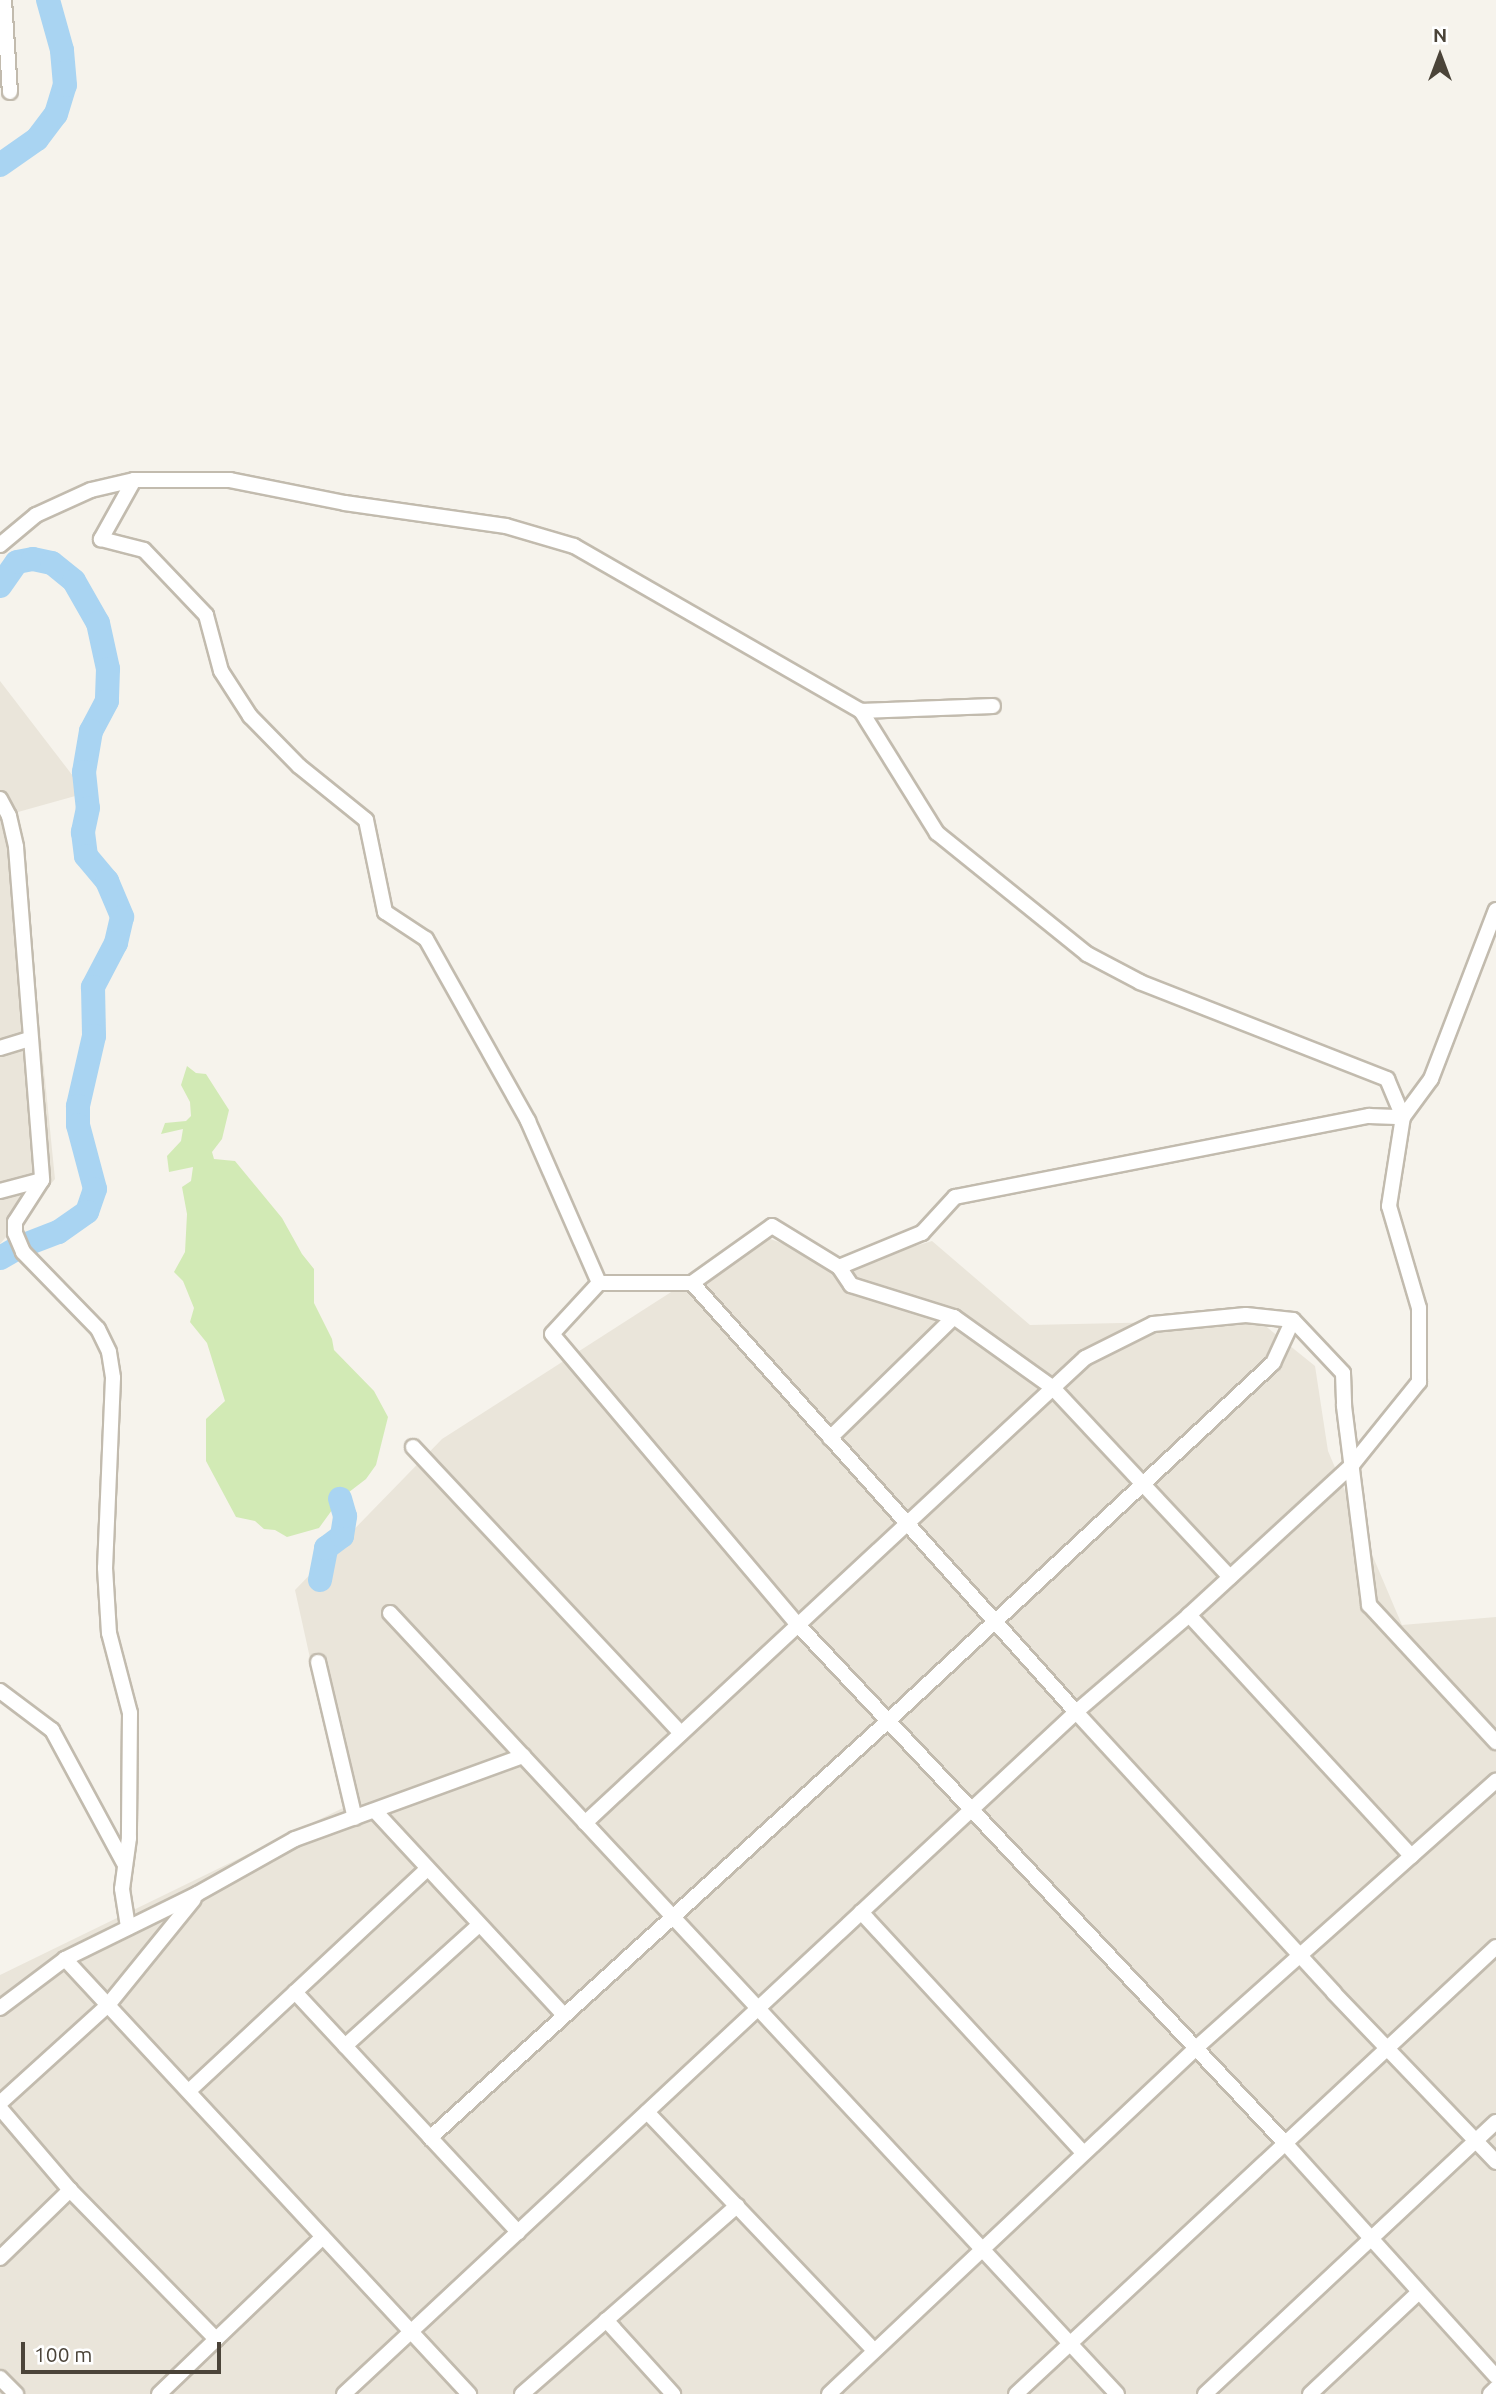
<!DOCTYPE html>
<html>
<head>
<meta charset="utf-8">
<style>
	body { margin:0 }
	#map { position:relative; width:1496px; height:2394px; overflow:hidden; background:#f6f3ec; font-family:Ubuntu,sans-serif }
	div>[style] { position:absolute }
	.residential>* { inset:0; background:#eae5da }
	.green>* { inset:0; background:#d2eab5 }
	.river>* { height:24px; margin:-12px; padding:0 12px; transform-origin:12px; border-radius:12px; background:#a9d4f2 }
	.roads { filter:drop-shadow(2px 0 #c2bbae) drop-shadow(-2px 0 #c2bbae) drop-shadow(0 2px #c2bbae) drop-shadow(0 -2px #c2bbae) }
	.minor>* { height:14px; margin:-7px; padding:0 7px; transform-origin:7px; border-radius:7px; background:#fff }
	span { translate:-50% -50%; white-space:nowrap; text-align:center; line-height:1.15; -webkit-text-stroke:5px #fff; paint-order:stroke }
	.north { position:absolute; left:1405px; top:21px; width:70px; height:70px; -webkit-text-stroke:5px #fff; paint-order:stroke; rotate:0deg; font-size:19px; font-weight:700; line-height:28px; text-align:center; color:#4b4439 }
	.north::after { content:''; display:block; margin:auto; width:24px; height:32px; background:#4b4439; clip-path:polygon(50% 0,100% 100%,50% 72%,0 100%) }
	.scale { position:absolute; left:21px; top:2342px; width:200px; height:32px; box-sizing:border-box; border:4px solid #4b4439; border-top:0; padding-left:9px; font-size:21px; line-height:24px; white-space:nowrap; color:#4b4439; -webkit-text-stroke:5px #fff; paint-order:stroke }
</style>
</head>
<body>
<div id="map">
	<div class="residential">
		<div style="clip-path:polygon(0 681px,86px 793px,18px 812px,55px 1179px,0 1244px)"></div>
		<div style="clip-path:polygon(760px 1235px,845px 1267px,932px 1241px,1030px 1325px,1258px 1320px,1315px 1366px,1328px 1451px,1402px 1625px,1496px 1617px,1496px 2394px,0 2394px,0 1975px,343px 1808px,295px 1590px,442px 1439px)"></div>
	</div>
	<div class="green">
		<div style="clip-path:polygon(187px 1066px,196px 1073px,206px 1074px,229px 1110px,222px 1139px,212px 1152px,214px 1159px,235px 1161px,282px 1218px,302px 1254px,314px 1269px,314px 1303px,332px 1339px,334px 1350px,374px 1391px,388px 1417px,376px 1465px,366px 1479px,340px 1499px,319px 1528px,287px 1537px,275px 1530px,264px 1529px,255px 1521px,236px 1517px,206px 1461px,206px 1419px,225px 1401px,207px 1343px,190px 1322px,194px 1308px,183px 1281px,174px 1272px,185px 1252px,187px 1214px,182px 1187px,191px 1181px,193px 1167px,169px 1172px,167px 1156px,181px 1141px,183px 1129px,161px 1134px,165px 1123px,186px 1121px,191px 1116px,190px 1102px,181px 1085px)"></div>
	</div>
	<div class="river">
		<div style="left:0;top:165px;width:45px;rotate:-35.1deg"></div>
		<div style="left:37px;top:139px;width:31px;rotate:-53deg"></div>
		<div style="left:56px;top:114px;width:30px;rotate:-73deg"></div>
		<div style="left:65px;top:85px;width:35px;rotate:-95deg"></div>
		<div style="left:62px;top:50px;width:52px;rotate:-105.6deg"></div>
		<div style="left:0;top:586px;width:29px;rotate:-55deg"></div>
		<div style="left:17px;top:562px;width:16px;rotate:-11deg"></div>
		<div style="left:33px;top:559px;width:19px;rotate:12deg"></div>
		<div style="left:52px;top:563px;width:28px;rotate:39deg"></div>
		<div style="left:74px;top:581px;width:48px;rotate:60.3deg"></div>
		<div style="left:98px;top:623px;width:47px;rotate:77.7deg"></div>
		<div style="left:108px;top:669px;width:32px;rotate:92deg"></div>
		<div style="left:107px;top:701px;width:34px;rotate:118deg"></div>
		<div style="left:91px;top:731px;width:42px;rotate:99.7deg"></div>
		<div style="left:84px;top:772px;width:36px;rotate:84deg"></div>
		<div style="left:88px;top:808px;width:25px;rotate:102deg"></div>
		<div style="left:83px;top:832px;width:24px;rotate:83deg"></div>
		<div style="left:86px;top:856px;width:33px;rotate:50deg"></div>
		<div style="left:107px;top:881px;width:39px;rotate:67deg"></div>
		<div style="left:122px;top:917px;width:27px;rotate:103deg"></div>
		<div style="left:116px;top:943px;width:50px;rotate:117.6deg"></div>
		<div style="left:93px;top:987px;width:49px;rotate:88.8deg"></div>
		<div style="left:94px;top:1036px;width:72px;rotate:102.9deg"></div>
		<div style="left:78px;top:1106px;width:19px;rotate:90deg"></div>
		<div style="left:78px;top:1125px;width:66px;rotate:75.1deg"></div>
		<div style="left:95px;top:1189px;width:24px;rotate:109deg"></div>
		<div style="left:87px;top:1212px;width:35px;rotate:145deg"></div>
		<div style="left:58px;top:1232px;width:40px;rotate:159deg"></div>
		<div style="left:21px;top:1246px;width:24px;rotate:150deg"></div>
		<div style="left:320px;top:1580px;width:33px;rotate:-79deg"></div>
		<div style="left:326px;top:1548px;width:20px;rotate:-37deg"></div>
		<div style="left:342px;top:1536px;width:20px;rotate:-81deg"></div>
		<div style="left:345px;top:1516px;width:18px;rotate:-106deg"></div>
	</div>
	<div class="roads">
		<div class="minor">
			<div style="left:4px;top:0;width:92px;rotate:86.3deg"></div>
			<div style="left:0;top:545px;width:47px;rotate:-39.8deg"></div>
			<div style="left:36px;top:515px;width:60px;rotate:-24.4deg"></div>
			<div style="left:91px;top:490px;width:44px;rotate:-13.1deg"></div>
			<div style="left:861px;top:711px;width:132px;rotate:-2.2deg"></div>
			<div style="left:0;top:799px;width:19px;rotate:62deg"></div>
			<div style="left:9px;top:816px;width:32px;rotate:77deg"></div>
			<div style="left:16px;top:847px;width:334px;rotate:85.5deg"></div>
			<div style="left:42px;top:1180px;width:50px;rotate:122.7deg"></div>
			<div style="left:15px;top:1222px;width:11px;rotate:90deg"></div>
			<div style="left:15px;top:1233px;width:21px;rotate:67deg"></div>
			<div style="left:23px;top:1252px;width:107px;rotate:45.8deg"></div>
			<div style="left:98px;top:1329px;width:25px;rotate:64deg"></div>
			<div style="left:109px;top:1352px;width:26px;rotate:81deg"></div>
			<div style="left:113px;top:1378px;width:190px;rotate:92.4deg"></div>
			<div style="left:105px;top:1568px;width:65px;rotate:86.5deg"></div>
			<div style="left:109px;top:1633px;width:83px;rotate:75.3deg"></div>
			<div style="left:130px;top:1713px;width:125px;rotate:90.5deg"></div>
			<div style="left:129px;top:1838px;width:51px;rotate:97.8deg"></div>
			<div style="left:122px;top:1889px;width:39px;rotate:81deg"></div>
			<div style="left:0;top:1048px;width:30px;rotate:-17deg"></div>
			<div style="left:0;top:1191px;width:43px;rotate:-14.7deg"></div>
			<div style="left:839px;top:1267px;width:22px;rotate:56deg"></div>
			<div style="left:851px;top:1285px;width:108px;rotate:17.3deg"></div>
			<div style="left:954px;top:1317px;width:122px;rotate:35.6deg"></div>
			<div style="left:1053px;top:1388px;width:259px;rotate:46.9deg"></div>
			<div style="left:599px;top:1283px;width:69px;rotate:132.7deg"></div>
			<div style="left:552px;top:1334px;width:381px;rotate:49.8deg"></div>
			<div style="left:798px;top:1625px;width:710px;rotate:46.77deg"></div>
			<div style="left:1284px;top:2142px;width:316px;rotate:47.9deg"></div>
			<div style="left:692px;top:1283px;width:98px;rotate:-35.5deg"></div>
			<div style="left:772px;top:1226px;width:79px;rotate:31.5deg"></div>
			<div style="left:839px;top:1267px;width:90px;rotate:-22.3deg"></div>
			<div style="left:922px;top:1233px;width:49px;rotate:-47.5deg"></div>
			<div style="left:955px;top:1197px;width:422px;rotate:-11.1deg"></div>
			<div style="left:1369px;top:1116px;width:34px;rotate:2deg"></div>
			<div style="left:1403px;top:1117px;width:47px;rotate:-53.6deg"></div>
			<div style="left:1431px;top:1079px;width:181px;rotate:-69deg"></div>
			<div style="left:830px;top:1438px;width:173px;rotate:-44.3deg"></div>
			<div style="left:413px;top:1447px;width:392px;rotate:46.9deg"></div>
			<div style="left:390px;top:1613px;width:1067px;rotate:47.05deg"></div>
			<div style="left:1189px;top:1615px;width:328px;rotate:47.3deg"></div>
			<div style="left:318px;top:1662px;width:160px;rotate:76.7deg"></div>
			<div style="left:0;top:1691px;width:65px;rotate:36.9deg"></div>
			<div style="left:52px;top:1730px;width:151px;rotate:61.6deg"></div>
			<div style="left:375px;top:1811px;width:278px;rotate:47.2deg"></div>
			<div style="left:585px;top:1823px;width:683px;rotate:-42.92deg"></div>
			<div style="left:1085px;top:1358px;width:76px;rotate:-26.6deg"></div>
			<div style="left:1153px;top:1324px;width:93px;rotate:-5.5deg"></div>
			<div style="left:1246px;top:1315px;width:47px;rotate:6.1deg"></div>
			<div style="left:1293px;top:1320px;width:73px;rotate:46.7deg"></div>
			<div style="left:1343px;top:1373px;width:33px;rotate:88deg"></div>
			<div style="left:1344px;top:1406px;width:201px;rotate:82.8deg"></div>
			<div style="left:1369px;top:1605px;width:187px;rotate:47.2deg"></div>
			<div style="left:861px;top:1912px;width:328px;rotate:47.3deg"></div>
			<div style="left:65px;top:1959px;width:594px;rotate:47.12deg"></div>
			<div style="left:295px;top:1992px;width:328px;rotate:47.1deg"></div>
			<div style="left:0;top:2008px;width:81px;rotate:-37deg"></div>
			<div style="left:65px;top:1959px;width:147px;rotate:-26.2deg"></div>
			<div style="left:197px;top:1894px;width:112px;rotate:-29.3deg"></div>
			<div style="left:295px;top:1839px;width:243px;rotate:-20deg"></div>
			<div style="left:345px;top:2046px;width:181px;rotate:-42.1deg"></div>
			<div style="left:190px;top:2090px;width:324px;rotate:-43deg"></div>
			<div style="left:0;top:2103px;width:146px;rotate:-42.2deg"></div>
			<div style="left:108px;top:2005px;width:136px;rotate:-50.9deg"></div>
			<div style="left:0;top:2108px;width:108px;rotate:49.5deg"></div>
			<div style="left:70px;top:2190px;width:209px;rotate:45.6deg"></div>
			<div style="left:647px;top:2112px;width:329px;rotate:46.4deg"></div>
			<div style="left:430px;top:2138px;width:619px;rotate:-42.32deg"></div>
			<div style="left:888px;top:1721px;width:526px;rotate:-42.92deg"></div>
			<div style="left:1273px;top:1363px;width:47px;rotate:-65.1deg"></div>
			<div style="left:0;top:2258px;width:98px;rotate:-44.2deg"></div>
			<div style="left:606px;top:2320px;width:100px;rotate:47.8deg"></div>
			<div style="left:0;top:2378px;width:23px;rotate:45deg"></div>
			<div style="left:159px;top:2394px;width:227px;rotate:-43.8deg"></div>
			<div style="left:344px;top:2394px;width:1000px;rotate:-42.97deg"></div>
			<div style="left:1076px;top:1712px;width:149px;rotate:-40.6deg"></div>
			<div style="left:1189px;top:1615px;width:222px;rotate:-42.6deg"></div>
			<div style="left:1352px;top:1465px;width:107px;rotate:-51.1deg"></div>
			<div style="left:1419px;top:1382px;width:74px;rotate:-90deg"></div>
			<div style="left:1419px;top:1308px;width:106px;rotate:-106.4deg"></div>
			<div style="left:1389px;top:1206px;width:90px;rotate:-81.1deg"></div>
			<div style="left:1403px;top:1117px;width:41px;rotate:-112.8deg"></div>
			<div style="left:1387px;top:1079px;width:265px;rotate:-158.6deg"></div>
			<div style="left:1140px;top:982px;width:60px;rotate:-152.2deg"></div>
			<div style="left:1087px;top:954px;width:193px;rotate:-141.1deg"></div>
			<div style="left:937px;top:833px;width:144px;rotate:-121.9deg"></div>
			<div style="left:861px;top:711px;width:331px;rotate:-150.1deg"></div>
			<div style="left:574px;top:546px;width:71px;rotate:-163.6deg"></div>
			<div style="left:506px;top:526px;width:163px;rotate:-171.9deg"></div>
			<div style="left:345px;top:503px;width:117px;rotate:-168.7deg"></div>
			<div style="left:230px;top:480px;width:96px;rotate:180deg"></div>
			<div style="left:134px;top:480px;width:68px;rotate:119.2deg"></div>
			<div style="left:101px;top:539px;width:44px;rotate:14.3deg"></div>
			<div style="left:144px;top:550px;width:90px;rotate:46.4deg"></div>
			<div style="left:206px;top:615px;width:58px;rotate:75deg"></div>
			<div style="left:221px;top:671px;width:54px;rotate:57.2deg"></div>
			<div style="left:250px;top:716px;width:70px;rotate:45.6deg"></div>
			<div style="left:299px;top:766px;width:86px;rotate:38.9deg"></div>
			<div style="left:366px;top:820px;width:94px;rotate:78.3deg"></div>
			<div style="left:385px;top:912px;width:49px;rotate:33.4deg"></div>
			<div style="left:426px;top:939px;width:209px;rotate:60.7deg"></div>
			<div style="left:528px;top:1121px;width:177px;rotate:66.3deg"></div>
			<div style="left:599px;top:1283px;width:93px"></div>
			<div style="left:692px;top:1283px;width:576px;rotate:48.17deg"></div>
			<div style="left:1076px;top:1712px;width:381px;rotate:47.4deg"></div>
			<div style="left:1334px;top:1993px;width:234px;rotate:46.2deg"></div>
			<div style="left:522px;top:2394px;width:286px;rotate:-41.2deg"></div>
			<div style="left:829px;top:2394px;width:504px;rotate:-43.31deg"></div>
			<div style="left:1196px;top:2048px;width:402px;rotate:-41.7deg"></div>
			<div style="left:1016px;top:2394px;width:656px;rotate:-42.96deg"></div>
			<div style="left:1205px;top:2394px;width:398px;rotate:-43.1deg"></div>
			<div style="left:1310px;top:2394px;width:149px;rotate:-43.1deg"></div>
			<div style="left:1490px;top:2394px;width:8px;rotate:-45deg"></div>
		</div>
	</div>
	<div class="north">N</div>
	<div class="scale">100 m</div>
</div>
</body>
</html>
